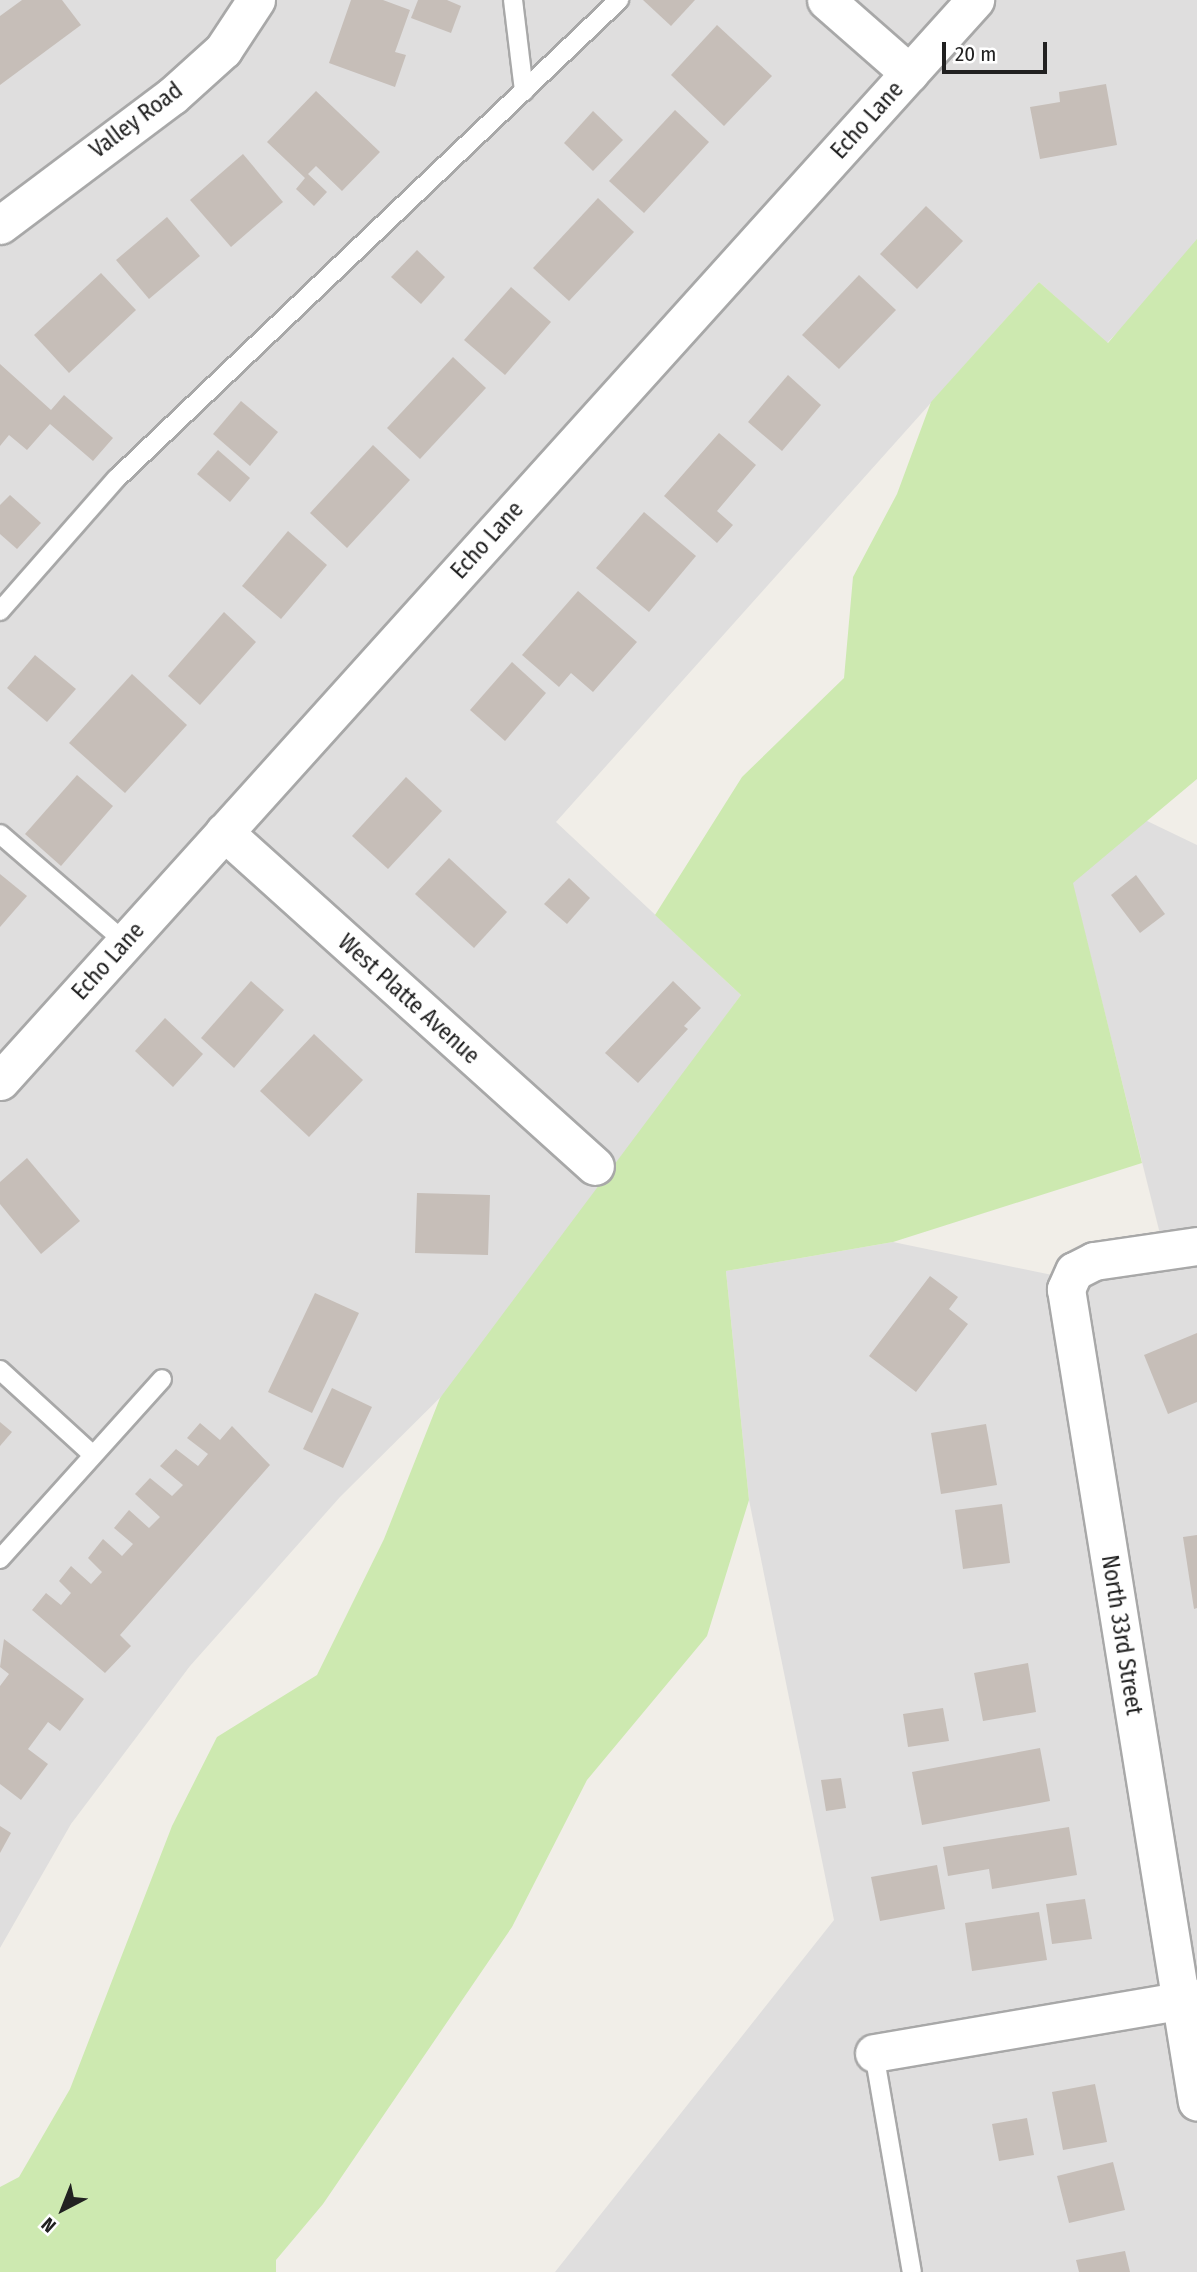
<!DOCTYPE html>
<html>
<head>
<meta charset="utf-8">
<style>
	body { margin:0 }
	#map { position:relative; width:1197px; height:2272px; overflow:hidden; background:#f1eee8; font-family:"Fira Sans Condensed",sans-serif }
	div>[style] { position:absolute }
	.residential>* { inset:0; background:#dfdede }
	.grass>* { inset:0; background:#cde9b0 }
	.building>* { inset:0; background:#c6beb8 }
	.roads { filter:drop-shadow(2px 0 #a8a8a8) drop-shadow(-2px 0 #a8a8a8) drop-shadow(0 2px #a8a8a8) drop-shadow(0 -2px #a8a8a8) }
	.service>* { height:18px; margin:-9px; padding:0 9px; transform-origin:9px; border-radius:9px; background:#fff }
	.minor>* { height:37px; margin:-18.5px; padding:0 18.5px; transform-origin:18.5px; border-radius:18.5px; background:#fff }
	span { translate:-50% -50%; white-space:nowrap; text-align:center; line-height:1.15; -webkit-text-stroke:5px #fff; paint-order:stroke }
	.street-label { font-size:23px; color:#212121 }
	.north { position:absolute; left:28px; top:2174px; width:70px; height:70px; -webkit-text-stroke:5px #fff; paint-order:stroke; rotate:222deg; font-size:19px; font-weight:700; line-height:28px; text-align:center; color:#212121 }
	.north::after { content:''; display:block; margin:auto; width:24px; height:32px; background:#212121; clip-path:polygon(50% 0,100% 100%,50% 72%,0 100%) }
	.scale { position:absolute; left:942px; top:42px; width:105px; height:32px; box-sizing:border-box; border:4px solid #212121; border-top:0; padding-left:9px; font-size:21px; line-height:24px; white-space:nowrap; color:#212121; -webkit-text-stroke:5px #fff; paint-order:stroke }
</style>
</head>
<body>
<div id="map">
	<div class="residential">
		<div style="clip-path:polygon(0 0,1197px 0,1197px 250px,1107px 343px,1039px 282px,556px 822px,741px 995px,477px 1361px,340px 1497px,190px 1666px,71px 1824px,0 1948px)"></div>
		<div style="clip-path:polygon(1145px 820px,1197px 845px,1197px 2272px,555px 2272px,834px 1920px,749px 1500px,726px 1271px,893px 1242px,1086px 1282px,1168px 1266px,1072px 882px)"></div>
	</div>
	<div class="grass">
		<div style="clip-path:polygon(1197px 239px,1197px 779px,1073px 883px,1142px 1163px,893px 1242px,726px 1271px,749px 1500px,707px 1636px,587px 1780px,512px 1927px,323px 2204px,276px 2260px,276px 2272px,0 2272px,0 2187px,19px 2177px,70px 2089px,172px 1826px,217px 1737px,317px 1675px,384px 1539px,440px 1398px,741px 995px,655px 915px,742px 777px,844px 678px,853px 577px,897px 494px,931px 402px,1039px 282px,1108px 343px)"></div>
	</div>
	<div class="building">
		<div style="clip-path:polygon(22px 0,62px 0,81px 25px,0 85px,0 16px)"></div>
		<div style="clip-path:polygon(351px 0,383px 0,410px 10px,395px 52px,406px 55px,395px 87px,329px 63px)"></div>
		<div style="clip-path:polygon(418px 0,447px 0,461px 6px,451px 33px,411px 18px)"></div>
		<div style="clip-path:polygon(643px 0,695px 0,671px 26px)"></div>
		<div style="clip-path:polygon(717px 25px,772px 76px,724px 126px,671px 75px)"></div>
		<div style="clip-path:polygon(1106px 84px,1117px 145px,1040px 159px,1030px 107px,1060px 102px,1059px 92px)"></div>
		<div style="clip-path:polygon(316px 91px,380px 152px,342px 191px,316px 166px,308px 174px,327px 192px,314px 206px,296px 189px,305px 178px,267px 142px)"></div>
		<div style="clip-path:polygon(675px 110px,709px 142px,644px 213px,609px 181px)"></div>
		<div style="clip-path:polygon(593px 111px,623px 140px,593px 171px,564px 143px)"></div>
		<div style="clip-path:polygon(243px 154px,283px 202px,231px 247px,190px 200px)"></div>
		<div style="clip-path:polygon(598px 198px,634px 232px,569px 301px,533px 268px)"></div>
		<div style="clip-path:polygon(926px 206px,963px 241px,917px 289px,880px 254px)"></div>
		<div style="clip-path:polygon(167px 217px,200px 256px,149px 299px,116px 260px)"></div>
		<div style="clip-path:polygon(417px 250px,445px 277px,421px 304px,391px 277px)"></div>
		<div style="clip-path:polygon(101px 273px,136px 310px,69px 373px,34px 335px)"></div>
		<div style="clip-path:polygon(859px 275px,896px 310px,839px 369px,802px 335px)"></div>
		<div style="clip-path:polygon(511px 287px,551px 322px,505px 375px,464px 340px)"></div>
		<div style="clip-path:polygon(453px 357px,486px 388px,420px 459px,387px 428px)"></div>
		<div style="clip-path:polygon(0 364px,51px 410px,64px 395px,113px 438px,93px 461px,50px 424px,27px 450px,9px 435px,0 446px)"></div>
		<div style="clip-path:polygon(788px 375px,821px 405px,782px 451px,748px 422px)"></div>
		<div style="clip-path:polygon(241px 401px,278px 432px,250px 466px,213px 434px)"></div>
		<div style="clip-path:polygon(719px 433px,756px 465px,717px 511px,733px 525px,717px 543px,664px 496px)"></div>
		<div style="clip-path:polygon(373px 445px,410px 480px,347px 548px,310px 513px)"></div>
		<div style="clip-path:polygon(218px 450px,250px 478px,230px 502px,197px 474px)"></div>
		<div style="clip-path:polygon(10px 495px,41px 523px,17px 549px,0 534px,0 505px)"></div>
		<div style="clip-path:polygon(644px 512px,696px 556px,649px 612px,596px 568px)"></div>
		<div style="clip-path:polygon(288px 531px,327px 565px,281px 619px,242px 586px)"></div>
		<div style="clip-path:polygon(578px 591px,637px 642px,593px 692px,571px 673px,559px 687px,522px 655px)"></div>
		<div style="clip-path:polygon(224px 612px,256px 642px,200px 705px,168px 676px)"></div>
		<div style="clip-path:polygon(35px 655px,76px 689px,47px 722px,7px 688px)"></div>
		<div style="clip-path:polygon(512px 662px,546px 693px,505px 741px,470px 710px)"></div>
		<div style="clip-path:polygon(132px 674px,187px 725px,125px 793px,69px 743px)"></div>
		<div style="clip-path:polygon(77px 775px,113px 806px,61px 866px,25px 834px)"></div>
		<div style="clip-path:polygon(406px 777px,442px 811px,388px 869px,352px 836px)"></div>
		<div style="clip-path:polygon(449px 858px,507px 912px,474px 948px,415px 894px)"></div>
		<div style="clip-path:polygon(0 874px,27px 896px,0 927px)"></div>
		<div style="clip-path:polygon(1136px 875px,1165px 914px,1140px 933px,1111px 895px)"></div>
		<div style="clip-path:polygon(569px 878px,590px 898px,567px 924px,544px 904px)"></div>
		<div style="clip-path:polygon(251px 981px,284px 1010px,234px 1068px,201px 1038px)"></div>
		<div style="clip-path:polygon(673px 981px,701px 1008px,684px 1026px,688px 1029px,638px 1083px,605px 1053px)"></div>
		<div style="clip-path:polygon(165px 1018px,203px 1054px,173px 1087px,135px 1051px)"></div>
		<div style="clip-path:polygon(314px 1034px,363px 1080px,309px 1137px,260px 1091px)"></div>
		<div style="clip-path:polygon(27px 1158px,80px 1221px,41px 1254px,0 1204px,0 1182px)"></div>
		<div style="clip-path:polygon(417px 1193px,490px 1195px,488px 1255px,415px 1253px)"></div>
		<div style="clip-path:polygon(930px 1276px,958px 1297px,949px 1309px,968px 1324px,916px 1392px,869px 1356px)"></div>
		<div style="clip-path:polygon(315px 1293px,359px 1313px,312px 1413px,268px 1392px)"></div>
		<div style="clip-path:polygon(1197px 1333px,1197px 1402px,1168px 1414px,1144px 1355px)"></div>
		<div style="clip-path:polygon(332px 1388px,372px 1407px,343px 1468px,303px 1449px)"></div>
		<div style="clip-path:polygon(0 1422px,12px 1432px,0 1446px)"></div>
		<div style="clip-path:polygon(200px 1423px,220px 1440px,232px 1426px,270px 1465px,120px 1635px,131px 1646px,105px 1673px,32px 1610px,46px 1593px,61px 1605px,71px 1593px,59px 1581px,71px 1566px,91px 1584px,102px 1572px,88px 1558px,103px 1539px,122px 1556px,133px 1544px,114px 1528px,129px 1510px,149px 1528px,160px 1517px,135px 1494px,150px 1478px,172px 1496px,183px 1485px,160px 1466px,176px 1449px,198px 1466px,208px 1454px,187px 1438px)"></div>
		<div style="clip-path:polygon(986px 1424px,997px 1485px,941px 1494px,931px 1433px)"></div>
		<div style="clip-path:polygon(1002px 1504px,1010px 1563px,963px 1569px,955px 1510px)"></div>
		<div style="clip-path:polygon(1197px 1535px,1197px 1608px,1194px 1609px,1183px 1537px)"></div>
		<div style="clip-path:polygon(4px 1639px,84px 1699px,60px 1731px,48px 1722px,28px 1749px,48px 1764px,21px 1800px,0 1784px,0 1686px,9px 1674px,0 1667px)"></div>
		<div style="clip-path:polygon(1028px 1663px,1036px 1712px,983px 1721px,974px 1673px)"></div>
		<div style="clip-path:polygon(943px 1708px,949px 1741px,908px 1747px,903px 1714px)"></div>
		<div style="clip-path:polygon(1040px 1748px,1050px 1801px,922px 1825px,912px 1772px)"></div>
		<div style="clip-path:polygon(841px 1778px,846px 1808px,826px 1811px,821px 1780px)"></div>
		<div style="clip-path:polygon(0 1826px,11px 1833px,0 1853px)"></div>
		<div style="clip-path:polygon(1069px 1827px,1077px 1875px,992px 1889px,989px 1869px,948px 1876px,943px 1847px)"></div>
		<div style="clip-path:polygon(937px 1865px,945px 1909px,880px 1921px,871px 1877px)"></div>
		<div style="clip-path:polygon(1085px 1899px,1092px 1939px,1052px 1944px,1046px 1904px)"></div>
		<div style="clip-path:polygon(1039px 1912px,1047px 1960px,972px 1971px,965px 1923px)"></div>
		<div style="clip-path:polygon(1095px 2084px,1107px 2142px,1063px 2150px,1052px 2092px)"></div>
		<div style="clip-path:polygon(1027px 2118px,1034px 2155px,999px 2161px,992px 2124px)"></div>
		<div style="clip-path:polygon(1113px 2162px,1125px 2210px,1069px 2223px,1057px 2176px)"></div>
		<div style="clip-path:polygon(1125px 2251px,1130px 2272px,1079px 2272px,1076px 2260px)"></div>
	</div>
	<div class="roads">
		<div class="service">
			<div style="left:513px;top:0;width:92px;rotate:83.1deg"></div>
			<div style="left:0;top:611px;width:176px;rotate:-48.7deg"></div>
			<div style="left:116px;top:479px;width:695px;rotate:-43.6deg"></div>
			<div style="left:0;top:834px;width:165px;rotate:40.8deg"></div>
			<div style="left:0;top:1370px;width:125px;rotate:42.4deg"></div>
			<div style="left:0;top:1559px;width:242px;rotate:-48deg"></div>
			<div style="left:874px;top:2053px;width:222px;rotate:80.2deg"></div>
		</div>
		<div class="minor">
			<div style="left:826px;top:0;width:111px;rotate:41.3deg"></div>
			<div style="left:0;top:225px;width:215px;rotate:-36.9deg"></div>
			<div style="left:172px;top:96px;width:69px;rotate:-42deg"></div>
			<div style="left:223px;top:50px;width:60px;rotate:-56.6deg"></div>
			<div style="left:224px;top:832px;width:499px;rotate:42deg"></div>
			<div style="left:0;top:1081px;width:1456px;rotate:-47.95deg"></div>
			<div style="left:1197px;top:1246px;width:104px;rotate:171.7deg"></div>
			<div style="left:1094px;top:1261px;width:22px;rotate:153deg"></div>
			<div style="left:1074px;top:1271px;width:20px;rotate:114deg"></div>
			<div style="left:1066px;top:1289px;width:823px;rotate:80.85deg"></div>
			<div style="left:874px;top:2053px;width:328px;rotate:-9.7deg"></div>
		</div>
	</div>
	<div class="street-label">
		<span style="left:136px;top:120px;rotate:-37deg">Valley Road</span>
		<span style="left:867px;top:120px;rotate:-48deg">Echo Lane</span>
		<span style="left:487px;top:540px;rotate:-48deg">Echo Lane</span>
		<span style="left:108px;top:961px;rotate:-48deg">Echo Lane</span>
		<span style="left:409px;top:999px;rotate:42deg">West Platte Avenue</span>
		<span style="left:1122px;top:1635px;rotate:81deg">North 33rd Street</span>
	</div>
	<div class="north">N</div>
	<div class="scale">20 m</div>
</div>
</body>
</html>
